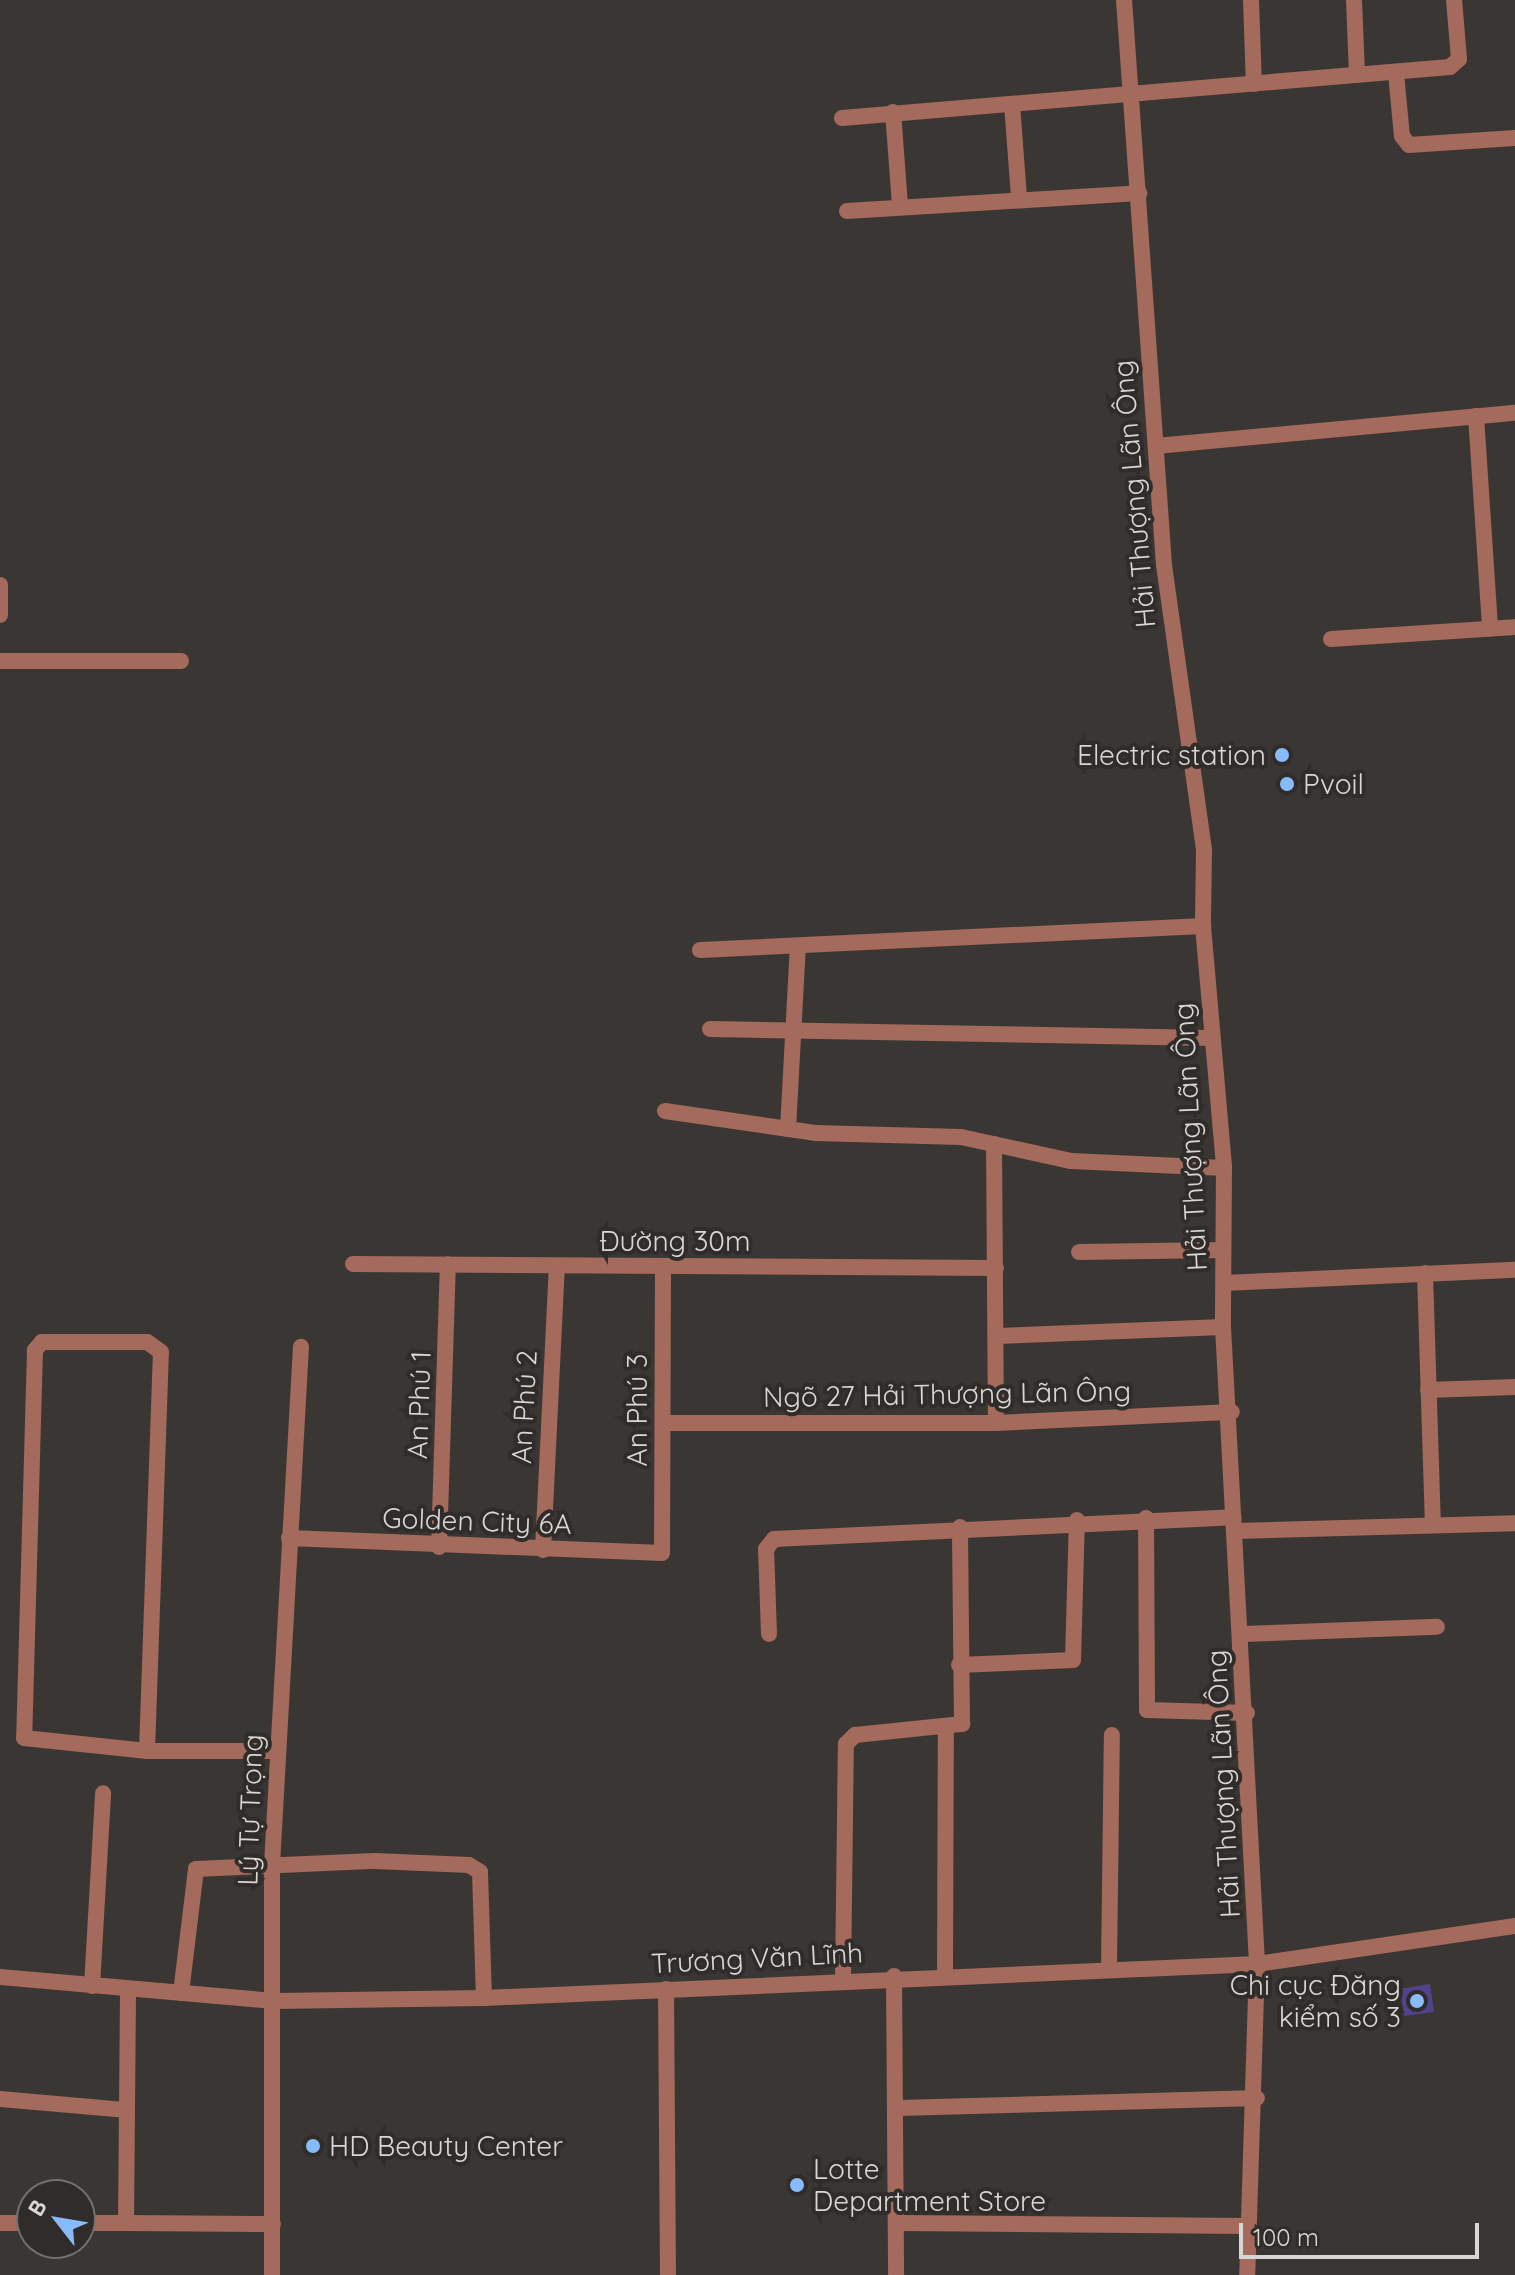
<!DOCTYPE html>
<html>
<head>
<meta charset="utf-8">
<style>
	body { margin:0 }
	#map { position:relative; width:1515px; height:2275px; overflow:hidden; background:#3a3633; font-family:Quicksand,sans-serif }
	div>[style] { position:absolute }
	.building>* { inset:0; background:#4f438a }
	.minor>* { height:16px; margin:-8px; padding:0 8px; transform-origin:8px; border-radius:8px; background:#a46a5b }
	.tertiary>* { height:16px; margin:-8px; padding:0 8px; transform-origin:8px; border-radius:8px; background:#a46a5b }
	.dots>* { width:22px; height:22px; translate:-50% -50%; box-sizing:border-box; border:4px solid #302c29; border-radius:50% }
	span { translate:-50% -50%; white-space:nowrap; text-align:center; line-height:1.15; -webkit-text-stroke:8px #302c29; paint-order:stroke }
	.street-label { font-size:28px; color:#d9d6d4 }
	.poi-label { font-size:28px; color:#d9d6d4 }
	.right { translate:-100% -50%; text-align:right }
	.left { translate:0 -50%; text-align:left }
	.north { position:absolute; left:16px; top:2179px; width:80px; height:80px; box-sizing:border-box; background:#302c29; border:2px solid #74706d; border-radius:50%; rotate:301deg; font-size:22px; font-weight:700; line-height:32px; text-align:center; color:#d9d6d4 }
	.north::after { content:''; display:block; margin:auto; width:28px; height:36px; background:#87bbfb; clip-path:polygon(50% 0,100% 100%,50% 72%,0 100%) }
	.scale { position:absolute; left:1239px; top:2223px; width:240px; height:36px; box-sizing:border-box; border:4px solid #d9d6d4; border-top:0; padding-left:10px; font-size:24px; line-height:28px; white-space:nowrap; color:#d9d6d4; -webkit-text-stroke:6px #302c29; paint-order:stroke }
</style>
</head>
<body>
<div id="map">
	<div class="building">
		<div style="clip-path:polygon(1430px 1984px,1434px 2012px,1404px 2016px,1400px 1989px)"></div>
	</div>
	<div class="minor">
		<div style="left:1251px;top:0;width:84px;rotate:88deg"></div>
		<div style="left:1354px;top:0;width:75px;rotate:87.7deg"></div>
		<div style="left:1396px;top:73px;width:63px;rotate:84.6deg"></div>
		<div style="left:1402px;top:136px;width:11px;rotate:52deg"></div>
		<div style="left:1409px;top:145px;width:106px;rotate:-3.8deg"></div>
		<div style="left:1012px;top:104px;width:93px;rotate:85.7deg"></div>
		<div style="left:893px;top:112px;width:94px;rotate:85.7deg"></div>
		<div style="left:842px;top:118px;width:610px;rotate:-4.79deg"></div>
		<div style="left:1450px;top:67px;width:12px;rotate:-42deg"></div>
		<div style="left:1459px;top:59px;width:59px;rotate:-94.8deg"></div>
		<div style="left:847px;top:211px;width:293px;rotate:-3.5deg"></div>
		<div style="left:1476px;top:416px;width:213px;rotate:86.2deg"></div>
		<div style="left:1156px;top:446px;width:361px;rotate:-5.3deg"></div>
		<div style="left:0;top:585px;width:30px;rotate:90deg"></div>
		<div style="left:1331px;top:639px;width:184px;rotate:-3.7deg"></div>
		<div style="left:0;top:661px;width:181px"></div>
		<div style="left:700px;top:950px;width:504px;rotate:-2.73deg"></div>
		<div style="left:710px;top:1029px;width:502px;rotate:1.03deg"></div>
		<div style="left:665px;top:1111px;width:153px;rotate:8.3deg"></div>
		<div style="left:816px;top:1133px;width:145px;rotate:1.6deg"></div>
		<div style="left:961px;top:1137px;width:113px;rotate:12.3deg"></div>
		<div style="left:1071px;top:1161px;width:153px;rotate:2.6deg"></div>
		<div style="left:788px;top:1129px;width:182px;rotate:-86.9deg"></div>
		<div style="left:994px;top:1144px;width:279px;rotate:89.6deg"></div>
		<div style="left:1079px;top:1252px;width:142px;rotate:-0.8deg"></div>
		<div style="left:353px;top:1264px;width:643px;rotate:0.36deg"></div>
		<div style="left:1425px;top:1273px;width:251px;rotate:88.2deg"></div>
		<div style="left:1225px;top:1283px;width:290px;rotate:-2.6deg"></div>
		<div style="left:998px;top:1336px;width:225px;rotate:-2.3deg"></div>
		<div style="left:1428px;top:1390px;width:87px;rotate:-2deg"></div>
		<div style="left:663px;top:1423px;width:333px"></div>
		<div style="left:996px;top:1423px;width:236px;rotate:-2.7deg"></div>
		<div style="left:1146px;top:1518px;width:192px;rotate:89.7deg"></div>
		<div style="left:1147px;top:1710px;width:100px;rotate:1.7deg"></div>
		<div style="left:1235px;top:1531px;width:280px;rotate:-1.6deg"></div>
		<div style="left:289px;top:1538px;width:373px;rotate:2.3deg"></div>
		<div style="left:662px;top:1553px;width:286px;rotate:-89.8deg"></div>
		<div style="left:439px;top:1547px;width:283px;rotate:-88.2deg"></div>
		<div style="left:543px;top:1550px;width:284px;rotate:-87.2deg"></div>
		<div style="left:769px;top:1634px;width:85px;rotate:-92deg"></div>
		<div style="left:766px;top:1549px;width:13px;rotate:-51deg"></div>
		<div style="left:774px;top:1539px;width:460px;rotate:-2.7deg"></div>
		<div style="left:1242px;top:1634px;width:195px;rotate:-2.1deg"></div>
		<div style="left:959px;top:1665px;width:114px;rotate:-2.5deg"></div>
		<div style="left:1073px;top:1660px;width:140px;rotate:-88.4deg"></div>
		<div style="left:147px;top:1751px;width:399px;rotate:-88deg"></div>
		<div style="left:161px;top:1352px;width:17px;rotate:-144deg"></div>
		<div style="left:147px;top:1342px;width:105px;rotate:180deg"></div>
		<div style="left:42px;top:1342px;width:11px;rotate:131deg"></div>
		<div style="left:35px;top:1350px;width:388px;rotate:91.6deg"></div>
		<div style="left:24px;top:1738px;width:124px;rotate:6deg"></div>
		<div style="left:147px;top:1751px;width:130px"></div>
		<div style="left:1109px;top:1969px;width:234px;rotate:-89.3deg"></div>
		<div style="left:945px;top:1975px;width:246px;rotate:-89.8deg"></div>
		<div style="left:894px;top:1976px;width:299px;rotate:89.6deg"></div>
		<div style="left:843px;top:1980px;width:236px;rotate:-89.3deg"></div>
		<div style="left:846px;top:1744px;width:13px;rotate:-45deg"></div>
		<div style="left:855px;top:1735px;width:108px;rotate:-5.9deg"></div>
		<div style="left:962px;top:1724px;width:197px;rotate:-90.6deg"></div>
		<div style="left:92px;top:1986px;width:193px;rotate:-86.7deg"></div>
		<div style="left:666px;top:1989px;width:286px;rotate:89.6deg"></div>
		<div style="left:181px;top:1993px;width:125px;rotate:-83.1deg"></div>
		<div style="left:196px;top:1869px;width:179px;rotate:-2.6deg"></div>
		<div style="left:375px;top:1861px;width:94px;rotate:2.4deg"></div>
		<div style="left:469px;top:1865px;width:13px;rotate:32deg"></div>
		<div style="left:480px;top:1872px;width:126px;rotate:88.2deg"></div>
		<div style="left:0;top:2099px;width:125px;rotate:5deg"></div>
		<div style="left:899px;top:2108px;width:358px;rotate:-1.6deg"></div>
		<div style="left:0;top:2223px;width:32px"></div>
		<div style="left:80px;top:2223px;width:46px"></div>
		<div style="left:126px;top:2223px;width:232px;rotate:-89.5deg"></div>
		<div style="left:126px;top:2223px;width:147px;rotate:0.4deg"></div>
		<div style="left:899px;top:2223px;width:349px;rotate:0.5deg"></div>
	</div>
	<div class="tertiary">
		<div style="left:1124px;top:0;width:566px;rotate:85.95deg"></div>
		<div style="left:1164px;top:565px;width:288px;rotate:82deg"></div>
		<div style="left:1204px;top:850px;width:76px;rotate:90.8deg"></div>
		<div style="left:1203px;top:926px;width:243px;rotate:85deg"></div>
		<div style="left:1224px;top:1168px;width:159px;rotate:90.4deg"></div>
		<div style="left:1223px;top:1327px;width:638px;rotate:86.94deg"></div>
		<div style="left:1257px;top:1964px;width:311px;rotate:91.8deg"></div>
		<div style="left:0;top:1977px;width:275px;rotate:5deg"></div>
		<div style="left:274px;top:2001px;width:210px;rotate:-0.8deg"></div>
		<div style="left:484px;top:1998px;width:774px;rotate:-2.52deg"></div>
		<div style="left:1257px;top:1964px;width:261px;rotate:-8.4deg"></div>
		<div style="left:272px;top:2275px;width:410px;rotate:-90deg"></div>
		<div style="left:272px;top:1865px;width:519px;rotate:-86.8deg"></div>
	</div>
	<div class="dots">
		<div style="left:1282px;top:755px;background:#87bbfb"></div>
		<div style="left:1287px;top:784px;background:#87bbfb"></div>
		<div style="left:1417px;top:2001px;background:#87bbfb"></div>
		<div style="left:313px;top:2146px;background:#87bbfb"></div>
		<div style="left:797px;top:2185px;background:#87bbfb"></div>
	</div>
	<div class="street-label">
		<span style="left:1134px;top:494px;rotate:-95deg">Hải Thượng Lãn Ông</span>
		<span style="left:1190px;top:1137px;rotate:-93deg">Hải Thượng Lãn Ông</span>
		<span style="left:675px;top:1241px">Đường 30m</span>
		<span style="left:947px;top:1394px;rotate:-1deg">Ngõ 27 Hải Thượng Lãn Ông</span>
		<span style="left:419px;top:1405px;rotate:-88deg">An Phú 1</span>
		<span style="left:524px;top:1407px;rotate:-87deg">An Phú 2</span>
		<span style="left:637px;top:1410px;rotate:-90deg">An Phú 3</span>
		<span style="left:477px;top:1521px;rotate:2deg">Golden City 6A</span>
		<span style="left:1223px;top:1784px;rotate:-93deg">Hải Thượng Lãn Ông</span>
		<span style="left:250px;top:1810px;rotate:-88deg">Lý Tự Trọng</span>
		<span style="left:757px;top:1958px;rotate:-3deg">Trương Văn Lĩnh</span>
	</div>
	<div class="poi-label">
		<span class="right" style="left:1266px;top:755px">Electric station</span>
		<span class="left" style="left:1303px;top:784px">Pvoil</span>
		<span class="right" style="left:1401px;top:2001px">Chi cục Đăng<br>kiểm số 3</span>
		<span class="left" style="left:329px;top:2146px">HD Beauty Center</span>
		<span class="left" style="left:813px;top:2185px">Lotte<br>Department Store</span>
	</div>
	<div class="north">B</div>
	<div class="scale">100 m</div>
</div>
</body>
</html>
